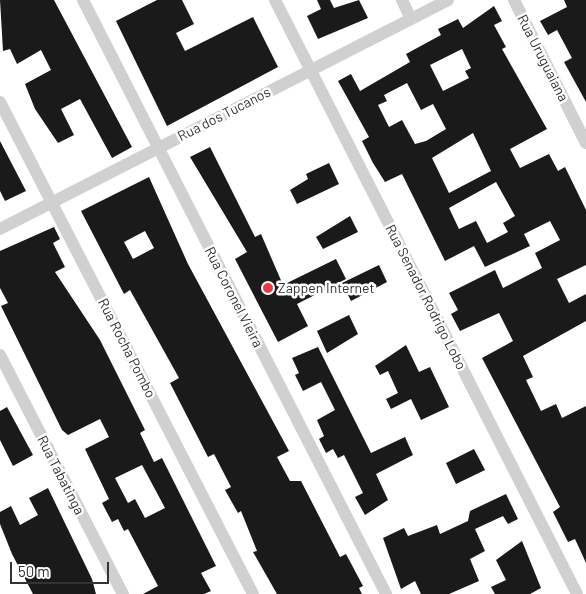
<!DOCTYPE html>
<html>
<head>
<meta charset="utf-8">
<style>
	body { margin:0 }
	#map { position:relative; width:586px; height:594px; overflow:hidden; background:#fff; font-family:Barlow,sans-serif }
	div>[style] { position:absolute }
	.building>* { inset:0; background:#1a1a1a }
	.minor>* { height:12px; margin:-6px; padding:0 6px; transform-origin:6px; border-radius:6px; background:#d0d0d0 }
	.dots>* { width:14px; height:14px; translate:-50% -50%; box-sizing:border-box; border:2px solid #fff; border-radius:50% }
	span { translate:-50% -50%; white-space:nowrap; text-align:center; line-height:1.15; -webkit-text-stroke:5px #fff; paint-order:stroke }
	.street-label { font-size:14px; color:#333 }
	.poi-label { font-size:14px; color:#333 }
	.left { translate:0 -50%; text-align:left }
	.scale { position:absolute; left:10px; top:562px; width:99px; height:22px; box-sizing:border-box; border:2px solid #333; border-top:0; padding-left:6px; font-size:15px; line-height:18px; white-space:nowrap; color:#333; -webkit-text-stroke:4px #fff; paint-order:stroke }
</style>
</head>
<body>
<div id="map">
	<div class="building">
		<div style="clip-path:polygon(0 0,54px 0,132px 147px,112px 158px,80px 99px,61px 109px,74px 135px,58px 143px,35px 109px,25px 84px,51px 70px,41px 50px,17px 64px,10px 49px,3px 51px)"></div>
		<div style="clip-path:polygon(157px 0,182px 0,194px 24px,176px 33px,185px 51px,253px 17px,278px 67px,167px 126px,116px 21px)"></div>
		<div style="clip-path:polygon(317px 0,330px 0,334px 8px,359px 0,368px 18px,318px 39px,307px 16px,321px 9px)"></div>
		<div style="clip-path:polygon(564px 0,586px 0,586px 102px,564px 62px,572px 58px,557px 30px,548px 35px,540px 21px,567px 7px)"></div>
		<div style="clip-path:polygon(evenodd,494px 6px,502px 21px,494px 25px,506px 47px,502px 49px,547px 129px,510px 149px,520px 168px,549px 154px,558px 171px,565px 167px,586px 210px,586px 265px,557px 279px,569px 303px,586px 294px,586px 321px,523px 356px,533px 377px,526px 380px,541px 411px,556px 404px,562px 418px,586px 406px,586px 563px,575px 539px,568px 542px,553px 512px,560px 507px,482px 358px,513px 341px,499px 313px,460px 331px,451px 314px,458px 310px,449px 293px,495px 270px,503px 288px,542px 268px,535px 253px,560px 240px,550px 221px,524px 234px,530px 246px,485px 267px,474px 246px,445px 261px,402px 174px,385px 182px,373px 163px,362px 141px,369px 137px,338px 81px,351px 74px,360px 91px,410px 62px,406px 54px,441px 35px,438px 29px,458px 19px,463px 28px,494px 6px,462px 49px,471px 68px,465px 71px,469px 78px,443px 91px,430px 65px,462px 49px,494px 6px,407px 83px,421px 110px,433px 104px,446px 129px,426px 141px,415px 144px,402px 120px,389px 127px,378px 105px,387px 101px,384px 95px,407px 83px,494px 6px,473px 133px,491px 171px,449px 193px,432px 158px,473px 133px,494px 6px,496px 182px,515px 216px,503px 223px,508px 232px,487px 243px,476px 221px,459px 229px,449px 208px,496px 182px)"></div>
		<div style="clip-path:polygon(0 141px,26px 191px,5px 201px,0 191px)"></div>
		<div style="clip-path:polygon(210px 147px,255px 237px,261px 234px,283px 285px,336px 259px,346px 279px,297px 304px,308px 326px,278px 342px,235px 259px,247px 252px,190px 157px)"></div>
		<div style="clip-path:polygon(329px 163px,339px 184px,297px 204px,290px 190px,308px 179px,306px 174px)"></div>
		<div style="clip-path:polygon(evenodd,149px 177px,188px 264px,289px 451px,277px 457px,290px 481px,301px 481px,340px 557px,346px 554px,363px 586px,359px 588px,362px 594px,277px 594px,253px 552px,257px 551px,241px 511px,238px 513px,225px 490px,231px 487px,214px 454px,208px 457px,170px 383px,179px 378px,130px 290px,124px 294px,81px 211px,149px 177px,145px 231px,154px 248px,133px 259px,124px 242px,145px 231px)"></div>
		<div style="clip-path:polygon(350px 216px,358px 232px,323px 249px,316px 237px)"></div>
		<div style="clip-path:polygon(evenodd,54px 227px,60px 239px,53px 243px,65px 267px,55px 272px,100px 340px,145px 430px,140px 433px,154px 462px,162px 458px,216px 566px,201px 573px,211px 591px,204px 594px,143px 594px,158px 586px,128px 529px,124px 531px,118px 519px,112px 522px,102px 503px,109px 499px,85px 449px,109px 437px,100px 419px,68px 435px,62px 430px,1px 306px,8px 303px,0 288px,0 251px,54px 227px,142px 465px,165px 508px,145px 518px,135px 499px,128px 503px,115px 478px,142px 465px)"></div>
		<div style="clip-path:polygon(379px 265px,387px 282px,351px 301px,342px 283px)"></div>
		<div style="clip-path:polygon(349px 315px,358px 334px,327px 353px,317px 331px)"></div>
		<div style="clip-path:polygon(406px 345px,419px 372px,430px 367px,449px 407px,421px 420px,411px 399px,391px 409px,386px 399px,398px 393px,388px 371px,380px 375px,375px 366px)"></div>
		<div style="clip-path:polygon(318px 347px,371px 453px,405px 437px,413px 455px,376px 474px,388px 500px,365px 515px,355px 497px,363px 493px,344px 455px,338px 458px,333px 449px,326px 453px,319px 439px,324px 436px,317px 420px,335px 410px,321px 382px,303px 391px,295px 375px,299px 373px,292px 358px)"></div>
		<div style="clip-path:polygon(7px 407px,33px 455px,13px 466px,0 440px,0 411px)"></div>
		<div style="clip-path:polygon(474px 449px,485px 470px,456px 484px,446px 463px)"></div>
		<div style="clip-path:polygon(48px 488px,92px 579px,96px 594px,33px 594px,12px 554px,0 524px,0 512px,11px 506px,20px 525px,38px 515px,29px 498px)"></div>
		<div style="clip-path:polygon(506px 494px,518px 519px,508px 524px,503px 516px,475px 529px,485px 551px,470px 559px,479px 581px,449px 594px,421px 594px,415px 581px,401px 589px,383px 538px,404px 528px,408px 536px,437px 525px,440px 534px,468px 521px,470px 511px)"></div>
		<div style="clip-path:polygon(522px 541px,541px 588px,530px 594px,495px 594px,491px 587px,506px 580px,496px 560px)"></div>
	</div>
	<div class="minor">
		<div style="left:83px;top:0;width:667px;rotate:62.97deg"></div>
		<div style="left:275px;top:0;width:666px;rotate:63.05deg"></div>
		<div style="left:402px;top:0;width:21px;rotate:65deg"></div>
		<div style="left:514px;top:0;width:160px;rotate:63.3deg"></div>
		<div style="left:0;top:102px;width:553px;rotate:62.79deg"></div>
		<div style="left:0;top:229px;width:503px;rotate:-27.07deg"></div>
		<div style="left:0;top:355px;width:269px;rotate:62.8deg"></div>
	</div>
	<div class="dots">
		<div style="left:268px;top:288px;background:#e63946"></div>
	</div>
	<div class="street-label">
		<span style="left:543px;top:58px;rotate:63deg">Rua Uruguaiana</span>
		<span style="left:224px;top:114px;rotate:-27deg">Rua dos Tucanos</span>
		<span style="left:234px;top:297px;rotate:63deg">Rua Coronel Vieira</span>
		<span style="left:426px;top:297px;rotate:63deg">Rua Senador Rodrigo Lobo</span>
		<span style="left:127px;top:348px;rotate:63deg">Rua Rocha Pombo</span>
		<span style="left:61px;top:475px;rotate:63deg">Rua Tabatinga</span>
	</div>
	<div class="poi-label">
		<span class="left" style="left:278px;top:288px">Zappen Internet</span>
	</div>
	<div class="scale">50 m</div>
</div>
</body>
</html>
